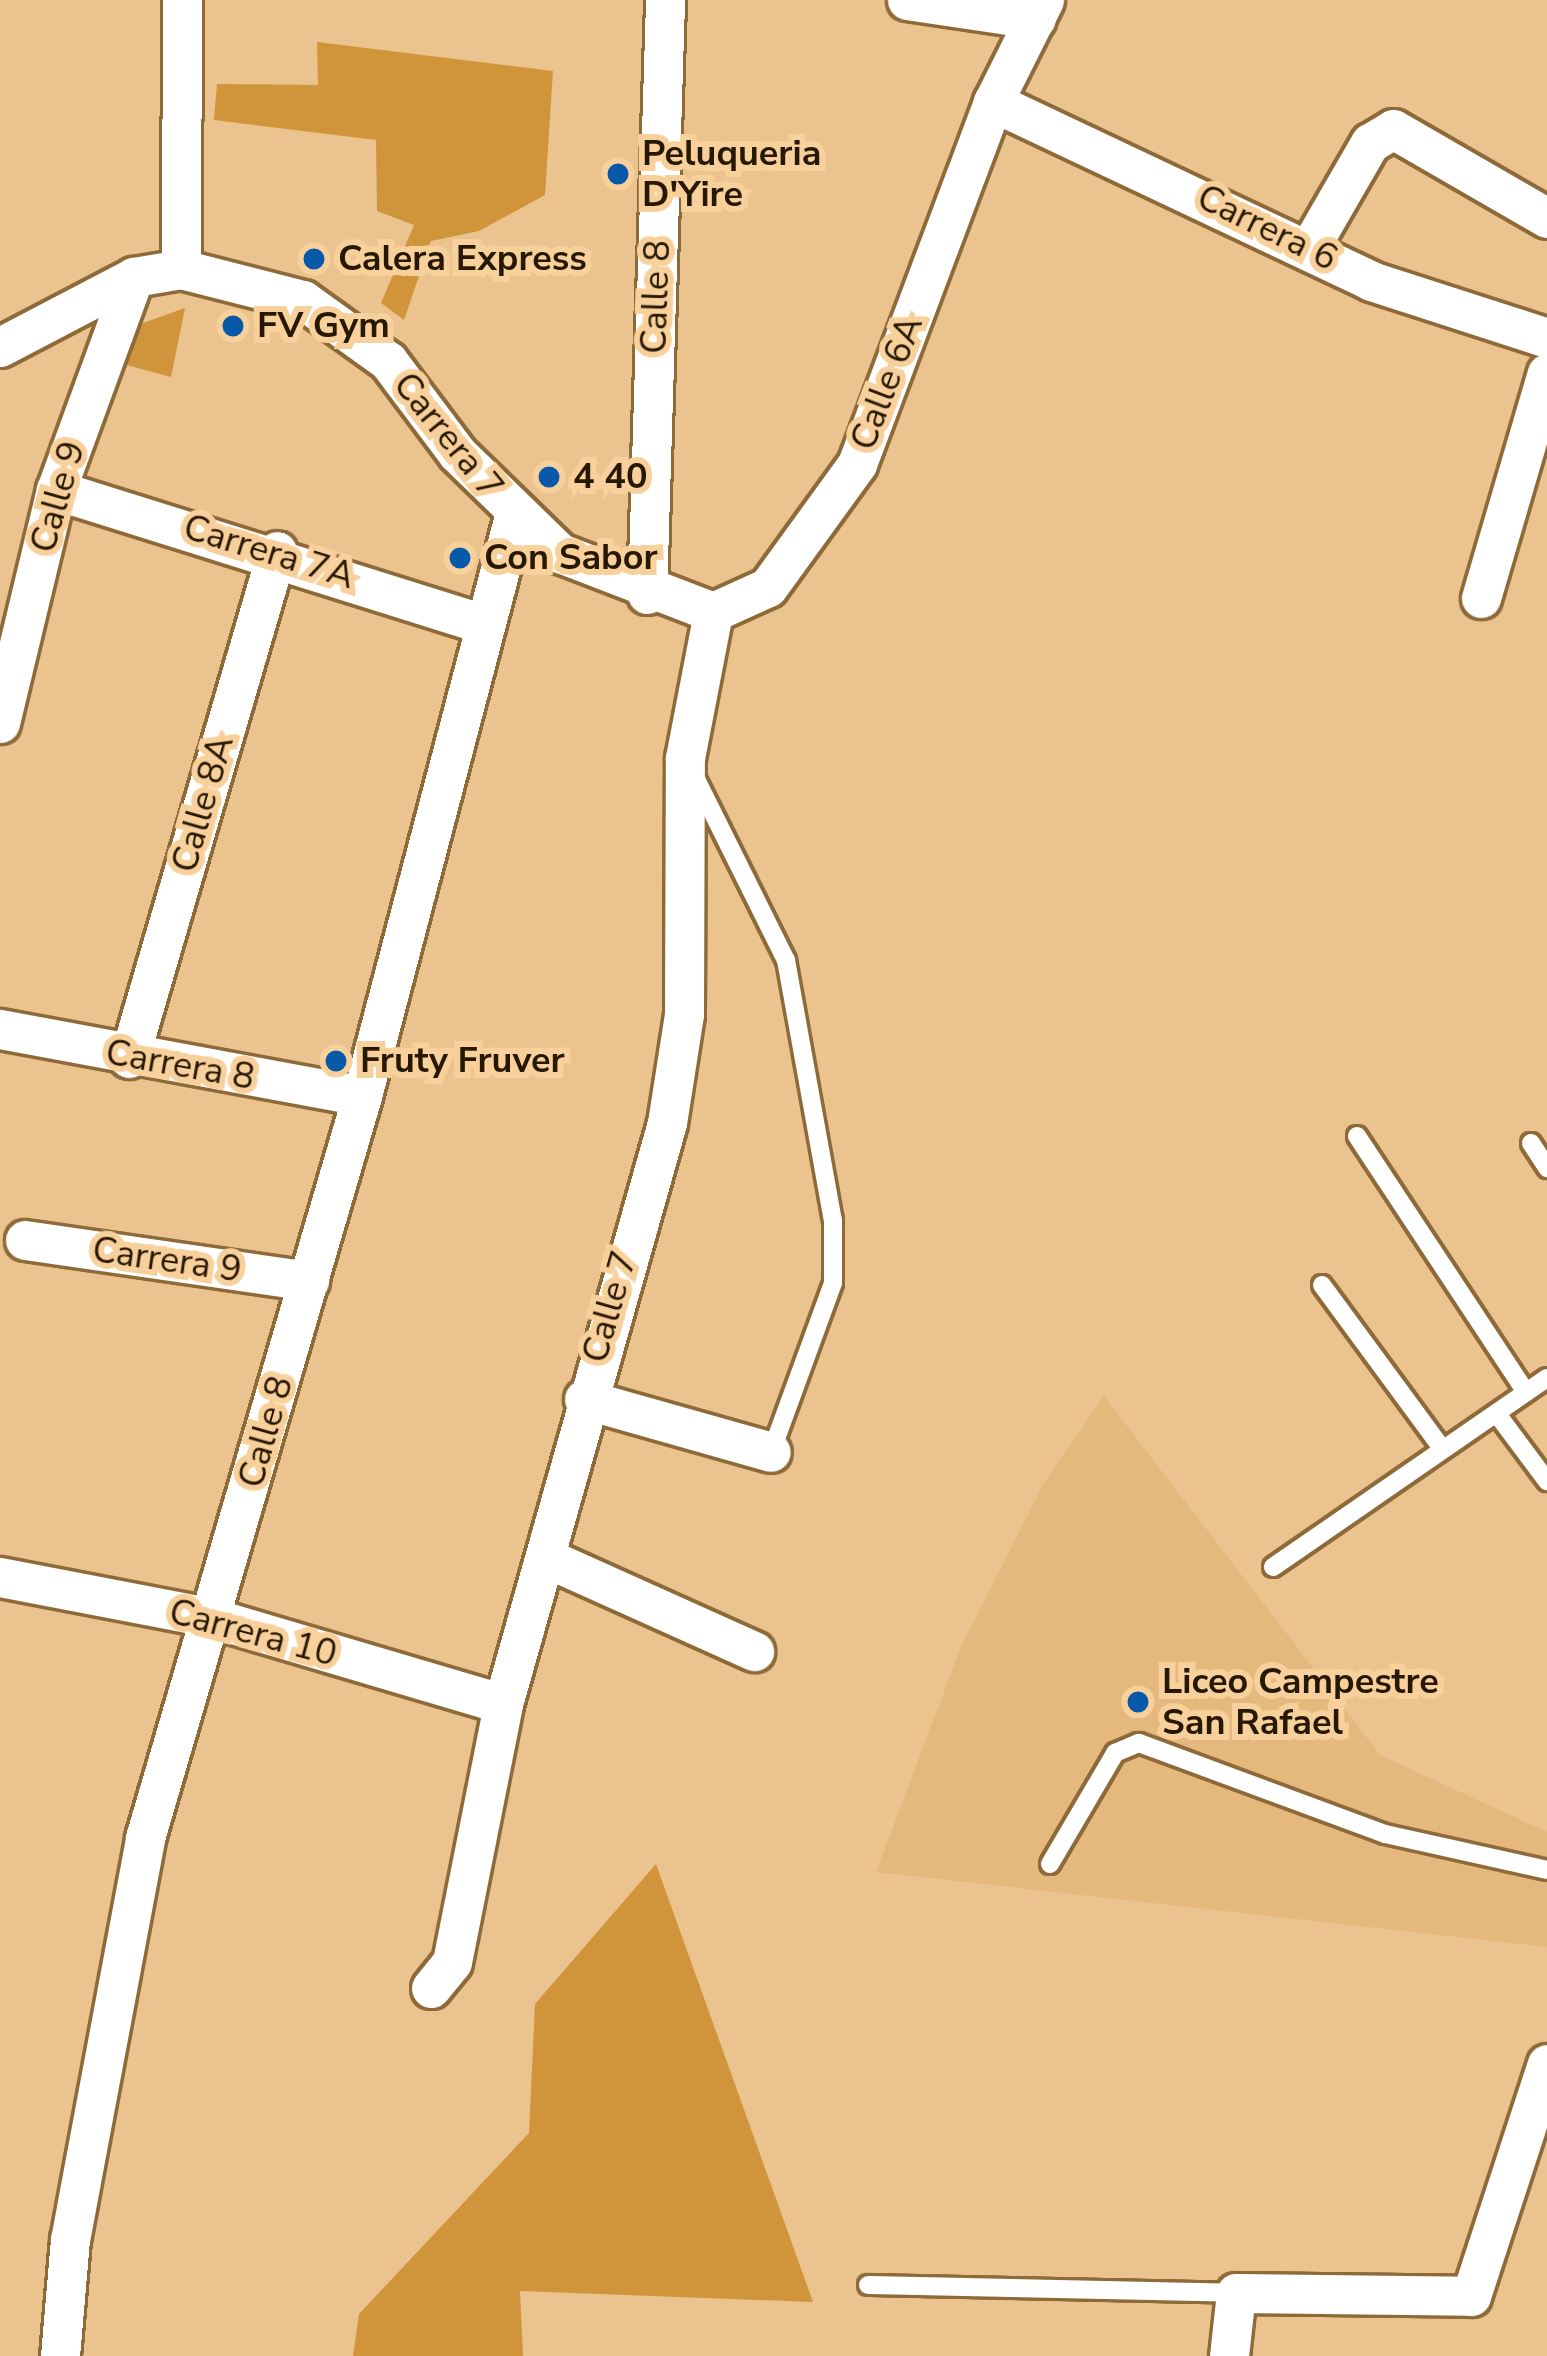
<!DOCTYPE html>
<html>
<head>
<meta charset="utf-8">
<style>
	body { margin:0 }
	#map { position:relative; width:1547px; height:2356px; overflow:hidden; background:#eac38f; font-family:"Nunito Sans",sans-serif }
	div>[style] { position:absolute }
	.built>* { inset:0; background:#e5b97e }
	.green>* { inset:0; background:#d0943a }
	.roads { filter:drop-shadow(3px 0 #8e6a38) drop-shadow(-3px 0 #8e6a38) drop-shadow(0 3px #8e6a38) drop-shadow(0 -3px #8e6a38) }
	.lane>* { height:18px; margin:-9px; padding:0 9px; transform-origin:9px; border-radius:9px; background:#fff }
	.street>* { height:39px; margin:-19.5px; padding:0 19.5px; transform-origin:19.5px; border-radius:19.5px; background:#fff }
	.dots>* { width:33px; height:33px; translate:-50% -50%; box-sizing:border-box; border:6px solid #f8d09b; border-radius:50% }
	span { translate:-50% -50%; white-space:nowrap; text-align:center; line-height:1.15; -webkit-text-stroke:12px #f8d09b; paint-order:stroke }
	.poi-label { font-size:36px; color:#271804; font-weight:700 }
	.left { translate:0 -50%; text-align:left }
	.street-label { font-size:36px; color:#271804 }
</style>
</head>
<body>
<div id="map">
	<div class="built">
		<div style="clip-path:polygon(1104px 1396px,1380px 1755px,1547px 1832px,1547px 1947px,876px 1872px,960px 1649px,1044px 1483px)"></div>
	</div>
	<div class="green">
		<div style="clip-path:polygon(317px 42px,553px 71px,545px 195px,479px 231px,431px 241px,404px 320px,381px 303px,414px 225px,377px 211px,376px 140px,214px 120px,217px 84px,318px 85px)"></div>
		<div style="clip-path:polygon(185px 308px,171px 377px,119px 363px,143px 323px)"></div>
		<div style="clip-path:polygon(656px 1864px,813px 2302px,520px 2291px,523px 2356px,353px 2356px,359px 2314px,529px 2133px,535px 2004px)"></div>
	</div>
	<div class="roads">
		<div class="lane">
			<div style="left:696px;top:779px;width:202px;rotate:63.6deg"></div>
			<div style="left:786px;top:960px;width:264px;rotate:79.8deg"></div>
			<div style="left:833px;top:1220px;width:63px;rotate:90deg"></div>
			<div style="left:833px;top:1283px;width:180px;rotate:110.1deg"></div>
			<div style="left:1357px;top:1136px;width:307px;rotate:56.6deg"></div>
			<div style="left:1531px;top:1143px;width:30px;rotate:57deg"></div>
			<div style="left:1322px;top:1285px;width:201px;rotate:53.7deg"></div>
			<div style="left:1497px;top:1414px;width:84px;rotate:53.3deg"></div>
			<div style="left:1273px;top:1567px;width:333px;rotate:-34.6deg"></div>
			<div style="left:1050px;top:1864px;width:129px;rotate:-59.6deg"></div>
			<div style="left:1115px;top:1753px;width:26px;rotate:-23deg"></div>
			<div style="left:1139px;top:1743px;width:262px;rotate:20.3deg"></div>
			<div style="left:1385px;top:1834px;width:166px;rotate:12.5deg"></div>
			<div style="left:868px;top:2285px;width:368px;rotate:1.2deg"></div>
		</div>
		<div class="street">
			<div style="left:907px;top:0;width:130px;rotate:8.4deg"></div>
			<div style="left:993px;top:102px;width:418px;rotate:25.3deg"></div>
			<div style="left:1371px;top:281px;width:185px;rotate:17.9deg"></div>
			<div style="left:1311px;top:245px;width:118px;rotate:-60deg"></div>
			<div style="left:1370px;top:143px;width:27px;rotate:-31deg"></div>
			<div style="left:1393px;top:129px;width:178px;rotate:30deg"></div>
			<div style="left:181px;top:269px;width:269px;rotate:-89.8deg"></div>
			<div style="left:0;top:347px;width:151px;rotate:-27.6deg"></div>
			<div style="left:134px;top:277px;width:48px;rotate:-9.7deg"></div>
			<div style="left:181px;top:269px;width:126px;rotate:14.3deg"></div>
			<div style="left:303px;top:300px;width:105px;rotate:35.7deg"></div>
			<div style="left:388px;top:361px;width:115px;rotate:53.1deg"></div>
			<div style="left:457px;top:453px;width:144px;rotate:44.2deg"></div>
			<div style="left:560px;top:553px;width:164px;rotate:21.1deg"></div>
			<div style="left:56px;top:490px;width:444px;rotate:17.4deg"></div>
			<div style="left:647px;top:594px;width:594px;rotate:-88.26deg"></div>
			<div style="left:1481px;top:598px;width:234px;rotate:-73.7deg"></div>
			<div style="left:713px;top:612px;width:60px;rotate:-24.4deg"></div>
			<div style="left:768px;top:587px;width:152px;rotate:-54.1deg"></div>
			<div style="left:857px;top:464px;width:387px;rotate:-69.4deg"></div>
			<div style="left:993px;top:102px;width:114px;rotate:-63.4deg"></div>
			<div style="left:0;top:723px;width:240px;rotate:-76.5deg"></div>
			<div style="left:56px;top:490px;width:227px;rotate:-69.9deg"></div>
			<div style="left:0;top:1029px;width:368px;rotate:10.5deg"></div>
			<div style="left:129px;top:1058px;width:528px;rotate:-73.73deg"></div>
			<div style="left:25px;top:1240px;width:287px;rotate:8.2deg"></div>
			<div style="left:584px;top:1399px;width:194px;rotate:15.8deg"></div>
			<div style="left:549px;top:1559px;width:225px;rotate:24.2deg"></div>
			<div style="left:0;top:1577px;width:217px;rotate:10.9deg"></div>
			<div style="left:213px;top:1618px;width:302px;rotate:16.5deg"></div>
			<div style="left:431px;top:1988px;width:33px;rotate:-51deg"></div>
			<div style="left:452px;top:1962px;width:263px;rotate:-78.8deg"></div>
			<div style="left:503px;top:1704px;width:604px;rotate:-74.24deg"></div>
			<div style="left:667px;top:1123px;width:110px;rotate:-81.1deg"></div>
			<div style="left:684px;top:1014px;width:256px;rotate:-89.8deg"></div>
			<div style="left:685px;top:758px;width:149px;rotate:-79.1deg"></div>
			<div style="left:60px;top:2356px;width:116px;rotate:-85.1deg"></div>
			<div style="left:70px;top:2240px;width:409px;rotate:-79.4deg"></div>
			<div style="left:145px;top:1838px;width:773px;rotate:-73.7deg"></div>
			<div style="left:362px;top:1096px;width:600px;rotate:-75.31deg"></div>
			<div style="left:1229px;top:2356px;width:63px;rotate:-83.7deg"></div>
			<div style="left:1236px;top:2293px;width:235px;rotate:0.7deg"></div>
			<div style="left:1471px;top:2296px;width:244px;rotate:-71.9deg"></div>
		</div>
	</div>
	<div class="dots">
		<div style="left:618px;top:174px;background:#085aa8"></div>
		<div style="left:314px;top:259px;background:#085aa8"></div>
		<div style="left:233px;top:326px;background:#085aa8"></div>
		<div style="left:549px;top:477px;background:#085aa8"></div>
		<div style="left:460px;top:558px;background:#085aa8"></div>
		<div style="left:336px;top:1061px;background:#085aa8"></div>
		<div style="left:1138px;top:1702px;background:#085aa8"></div>
	</div>
	<div class="poi-label">
		<span class="left" style="left:642px;top:174px">Peluqueria<br>D'Yire</span>
		<span class="left" style="left:338px;top:259px">Calera Express</span>
		<span class="left" style="left:257px;top:326px">FV Gym</span>
		<span class="left" style="left:573px;top:477px">4 40</span>
		<span class="left" style="left:484px;top:558px">Con Sabor</span>
		<span class="left" style="left:360px;top:1061px">Fruty Fruver</span>
		<span class="left" style="left:1162px;top:1702px">Liceo Campestre<br>San Rafael</span>
	</div>
	<div class="street-label">
		<span style="left:1267px;top:228px;rotate:26deg">Carrera 6</span>
		<span style="left:656px;top:297px;rotate:-88deg">Calle 8</span>
		<span style="left:887px;top:383px;rotate:-69deg">Calle 6A</span>
		<span style="left:448px;top:436px;rotate:51deg">Carrera 7</span>
		<span style="left:58px;top:497px;rotate:-74deg">Calle 9</span>
		<span style="left:269px;top:552px;rotate:17deg">Carrera 7A</span>
		<span style="left:203px;top:804px;rotate:-74deg">Calle 8A</span>
		<span style="left:180px;top:1065px;rotate:10deg">Carrera 8</span>
		<span style="left:167px;top:1260px;rotate:8deg">Carrera 9</span>
		<span style="left:610px;top:1307px;rotate:-74deg">Calle 7</span>
		<span style="left:266px;top:1432px;rotate:-74deg">Calle 8</span>
		<span style="left:253px;top:1633px;rotate:15deg">Carrera 10</span>
	</div>
</div>
</body>
</html>
